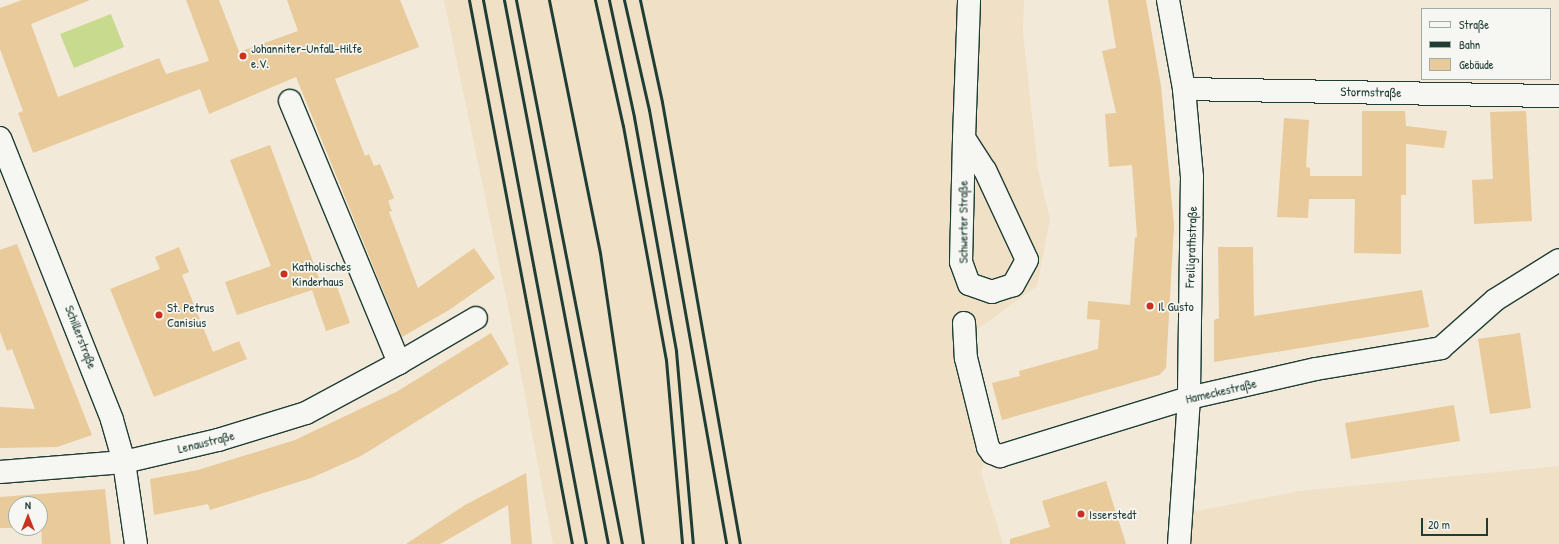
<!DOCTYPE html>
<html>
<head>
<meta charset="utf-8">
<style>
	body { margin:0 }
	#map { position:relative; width:1559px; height:544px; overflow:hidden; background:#f2e9d8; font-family:"Patrick Hand",sans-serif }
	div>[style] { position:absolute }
	.built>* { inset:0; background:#efe0c6 }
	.green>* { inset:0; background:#c8da8e }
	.building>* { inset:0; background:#e8ca9b }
	.roads { filter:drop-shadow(1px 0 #1f3d34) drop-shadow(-1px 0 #1f3d34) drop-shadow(0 1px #1f3d34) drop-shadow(0 -1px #1f3d34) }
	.minor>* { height:22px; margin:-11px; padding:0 11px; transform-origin:11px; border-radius:11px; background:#f6f6f2 }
	.rail>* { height:3px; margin:-1.5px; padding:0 1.5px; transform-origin:1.5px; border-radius:1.5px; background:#1f3d34 }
	.dots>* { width:11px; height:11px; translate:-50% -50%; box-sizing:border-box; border:2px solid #f6f6f2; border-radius:50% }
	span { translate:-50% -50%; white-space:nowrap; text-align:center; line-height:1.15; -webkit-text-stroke:3.5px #f6f6f2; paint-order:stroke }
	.poi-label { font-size:13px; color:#1f3d34 }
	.left { translate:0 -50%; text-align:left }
	.street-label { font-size:13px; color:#1f3d34 }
	.legend { position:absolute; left:1421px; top:8px; width:130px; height:72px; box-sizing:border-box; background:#f6f6f2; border:1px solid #a0aca6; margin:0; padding:5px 7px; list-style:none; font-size:12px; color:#1f3d34 }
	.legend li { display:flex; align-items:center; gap:8px; height:20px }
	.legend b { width:20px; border:1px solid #a0aca6 }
	.north { position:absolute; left:8px; top:496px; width:40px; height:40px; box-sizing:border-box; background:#f6f6f2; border:1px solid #a0aca6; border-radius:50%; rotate:0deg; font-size:11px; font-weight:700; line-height:16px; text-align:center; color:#1f3d34 }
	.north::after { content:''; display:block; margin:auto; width:14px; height:18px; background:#c8321e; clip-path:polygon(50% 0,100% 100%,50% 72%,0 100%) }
	.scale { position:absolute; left:1421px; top:518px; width:67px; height:18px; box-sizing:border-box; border:2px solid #1f3d34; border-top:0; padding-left:5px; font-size:12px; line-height:14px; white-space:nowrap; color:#1f3d34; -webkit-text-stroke:3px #f6f6f2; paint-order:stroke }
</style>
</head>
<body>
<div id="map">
	<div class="built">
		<div style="clip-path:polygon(444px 0,1024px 0,1023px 33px,1038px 170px,1050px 219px,1037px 286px,965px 338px,988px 447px,981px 473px,1003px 544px,553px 544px,509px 311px)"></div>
		<div style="clip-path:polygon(1559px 466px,1559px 544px,1179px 544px,1182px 514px,1300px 491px)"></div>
	</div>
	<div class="green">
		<div style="clip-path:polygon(111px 14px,124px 47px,74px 68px,60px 34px)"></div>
	</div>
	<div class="building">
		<div style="clip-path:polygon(22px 0,90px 0,31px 24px,58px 97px,159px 58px,166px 74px,209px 61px,186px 0,219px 0,239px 52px,298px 31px,287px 0,400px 0,419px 47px,335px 79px,365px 156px,369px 154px,374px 166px,380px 164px,394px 198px,388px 201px,392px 211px,389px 212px,418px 288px,474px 248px,495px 278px,449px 310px,402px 337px,296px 77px,209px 114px,200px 89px,33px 153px,18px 113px,23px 111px,0 49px,0 8px)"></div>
		<div style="clip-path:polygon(1108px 0,1146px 0,1161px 86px,1174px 226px,1166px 368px,1159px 375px,1002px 420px,992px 383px,1020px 376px,1019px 371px,1098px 349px,1100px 320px,1087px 319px,1088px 301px,1130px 305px,1135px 237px,1137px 237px,1132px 165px,1109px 167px,1105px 114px,1116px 113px,1102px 51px,1116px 48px)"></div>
		<div style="clip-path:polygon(1362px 111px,1405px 111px,1406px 126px,1447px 131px,1444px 148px,1406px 144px,1406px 195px,1401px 195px,1401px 254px,1354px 253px,1355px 199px,1309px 199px,1308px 218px,1277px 217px,1284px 118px,1309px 120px,1306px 167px,1310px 168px,1310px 176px,1362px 176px)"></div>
		<div style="clip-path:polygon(1526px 111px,1532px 221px,1474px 224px,1472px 180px,1493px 179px,1490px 112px)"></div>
		<div style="clip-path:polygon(270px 145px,322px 286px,335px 281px,350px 323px,326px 331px,312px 290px,237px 315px,225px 282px,271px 266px,230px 160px)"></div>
		<div style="clip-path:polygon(17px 244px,92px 435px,57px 447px,0 448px,0 407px,35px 409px,12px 349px,7px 351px,0 332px,0 250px)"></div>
		<div style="clip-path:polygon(179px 247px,189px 272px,182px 275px,213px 352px,239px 341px,247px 359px,154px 397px,110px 289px,160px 269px,155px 257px)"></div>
		<div style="clip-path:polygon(1218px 247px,1253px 247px,1254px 316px,1422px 290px,1429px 327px,1214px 362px,1214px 320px,1219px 318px)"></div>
		<div style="clip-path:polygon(491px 333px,509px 364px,361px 456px,311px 478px,210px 510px,208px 504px,154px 515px,150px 479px,198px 470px,295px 440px,398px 391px)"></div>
		<div style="clip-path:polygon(1520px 333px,1531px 408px,1490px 414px,1478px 339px)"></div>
		<div style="clip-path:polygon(1454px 405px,1460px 441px,1351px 459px,1345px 423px)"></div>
		<div style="clip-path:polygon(526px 473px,532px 544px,511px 544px,508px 505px,440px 544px,406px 544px,465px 505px)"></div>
		<div style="clip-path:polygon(1106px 481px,1126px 544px,1010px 544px,1010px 539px,1050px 527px,1042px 501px)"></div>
		<div style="clip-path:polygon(105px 489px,111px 544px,42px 544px,40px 504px,16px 504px,16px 528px,28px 528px,0 528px,0 497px)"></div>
	</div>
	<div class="roads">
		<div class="minor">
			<div style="left:1168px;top:0;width:90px;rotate:79.8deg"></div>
			<div style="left:1184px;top:89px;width:88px;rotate:84.8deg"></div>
			<div style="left:1192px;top:177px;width:221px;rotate:90.8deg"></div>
			<div style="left:1189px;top:398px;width:146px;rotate:93.9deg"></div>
			<div style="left:1184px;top:89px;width:375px;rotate:1.1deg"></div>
			<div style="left:290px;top:101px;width:284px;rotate:67.4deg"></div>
			<div style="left:0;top:138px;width:303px;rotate:68.3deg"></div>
			<div style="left:112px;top:420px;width:44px;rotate:74.1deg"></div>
			<div style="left:124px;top:462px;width:83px;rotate:81.7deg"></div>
			<div style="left:964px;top:138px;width:38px;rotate:57deg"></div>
			<div style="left:985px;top:170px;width:99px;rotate:65deg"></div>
			<div style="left:1027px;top:260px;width:29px;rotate:119deg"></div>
			<div style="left:1013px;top:285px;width:22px;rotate:162deg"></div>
			<div style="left:992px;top:292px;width:24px;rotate:-161deg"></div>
			<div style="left:969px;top:284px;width:23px;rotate:-110deg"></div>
			<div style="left:961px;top:262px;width:124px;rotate:-88.6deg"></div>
			<div style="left:964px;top:138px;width:138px;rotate:-87.9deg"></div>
			<div style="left:964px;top:323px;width:35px;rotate:87deg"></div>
			<div style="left:966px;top:358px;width:92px;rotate:76.1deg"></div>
			<div style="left:988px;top:447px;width:7px;rotate:56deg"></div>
			<div style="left:992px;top:453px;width:9px;rotate:21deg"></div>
			<div style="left:1000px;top:456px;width:198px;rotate:-17.1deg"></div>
			<div style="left:1189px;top:398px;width:130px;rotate:-12.9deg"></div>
			<div style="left:1316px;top:369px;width:127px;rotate:-9.5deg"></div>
			<div style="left:1441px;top:348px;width:72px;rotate:-41.6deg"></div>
			<div style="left:1495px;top:300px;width:75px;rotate:-32deg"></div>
			<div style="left:0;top:472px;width:124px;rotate:-4.6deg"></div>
			<div style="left:124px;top:462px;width:97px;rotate:-13.2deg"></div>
			<div style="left:218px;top:440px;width:92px;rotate:-17.1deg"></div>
			<div style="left:306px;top:413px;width:106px;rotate:-28.3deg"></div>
			<div style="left:399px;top:363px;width:89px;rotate:-30.3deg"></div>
		</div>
	</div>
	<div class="rail">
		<div style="left:469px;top:0;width:554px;rotate:79.28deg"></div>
		<div style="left:483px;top:0;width:554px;rotate:79.28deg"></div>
		<div style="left:504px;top:0;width:554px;rotate:79.18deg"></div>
		<div style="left:516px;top:0;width:554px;rotate:78.97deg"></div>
		<div style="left:549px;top:0;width:258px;rotate:78.6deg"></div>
		<div style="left:600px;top:253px;width:294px;rotate:81.6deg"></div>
		<div style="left:595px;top:0;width:129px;rotate:77.5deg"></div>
		<div style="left:623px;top:126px;width:238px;rotate:79.6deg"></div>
		<div style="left:666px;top:360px;width:185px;rotate:85deg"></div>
		<div style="left:609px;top:0;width:120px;rotate:77.9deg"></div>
		<div style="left:634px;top:117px;width:238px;rotate:79.8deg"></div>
		<div style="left:676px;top:351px;width:194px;rotate:85deg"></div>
		<div style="left:624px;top:0;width:113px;rotate:77.2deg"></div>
		<div style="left:649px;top:110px;width:441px;rotate:79.9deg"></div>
		<div style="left:640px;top:0;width:104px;rotate:77.8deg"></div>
		<div style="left:662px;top:102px;width:449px;rotate:80deg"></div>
	</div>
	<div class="dots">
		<div style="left:243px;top:56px;background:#c8321e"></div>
		<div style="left:284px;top:274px;background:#c8321e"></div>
		<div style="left:1150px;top:306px;background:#c8321e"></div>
		<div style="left:159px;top:315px;background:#c8321e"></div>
		<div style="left:1081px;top:514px;background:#c8321e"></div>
	</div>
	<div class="poi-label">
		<span class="left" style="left:251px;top:56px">Johanniter-Unfall-Hilfe<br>e.V.</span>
		<span class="left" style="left:292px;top:274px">Katholisches<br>Kinderhaus</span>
		<span class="left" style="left:1158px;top:306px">Il Gusto</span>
		<span class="left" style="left:167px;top:315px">St. Petrus<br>Canisius</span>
		<span class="left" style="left:1089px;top:514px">Isserstedt</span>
	</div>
	<div class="street-label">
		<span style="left:1371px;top:92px;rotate:1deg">Stormstraße</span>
		<span style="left:963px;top:222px;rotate:-90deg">Schwerter Straße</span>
		<span style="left:1191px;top:247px;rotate:-88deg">Freiligrathstraße</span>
		<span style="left:81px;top:337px;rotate:69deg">Schillerstraße</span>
		<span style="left:1221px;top:391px;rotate:-13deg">Hameckestraße</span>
		<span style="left:206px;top:442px;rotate:-14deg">Lenaustraße</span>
	</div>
	<ul class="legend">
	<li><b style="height:5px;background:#f6f6f2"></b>Straße</li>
	<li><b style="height:5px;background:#1f3d34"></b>Bahn</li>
	<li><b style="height:11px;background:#e8ca9b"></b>Gebäude</li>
	</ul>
	<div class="north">N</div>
	<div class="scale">20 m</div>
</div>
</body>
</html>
